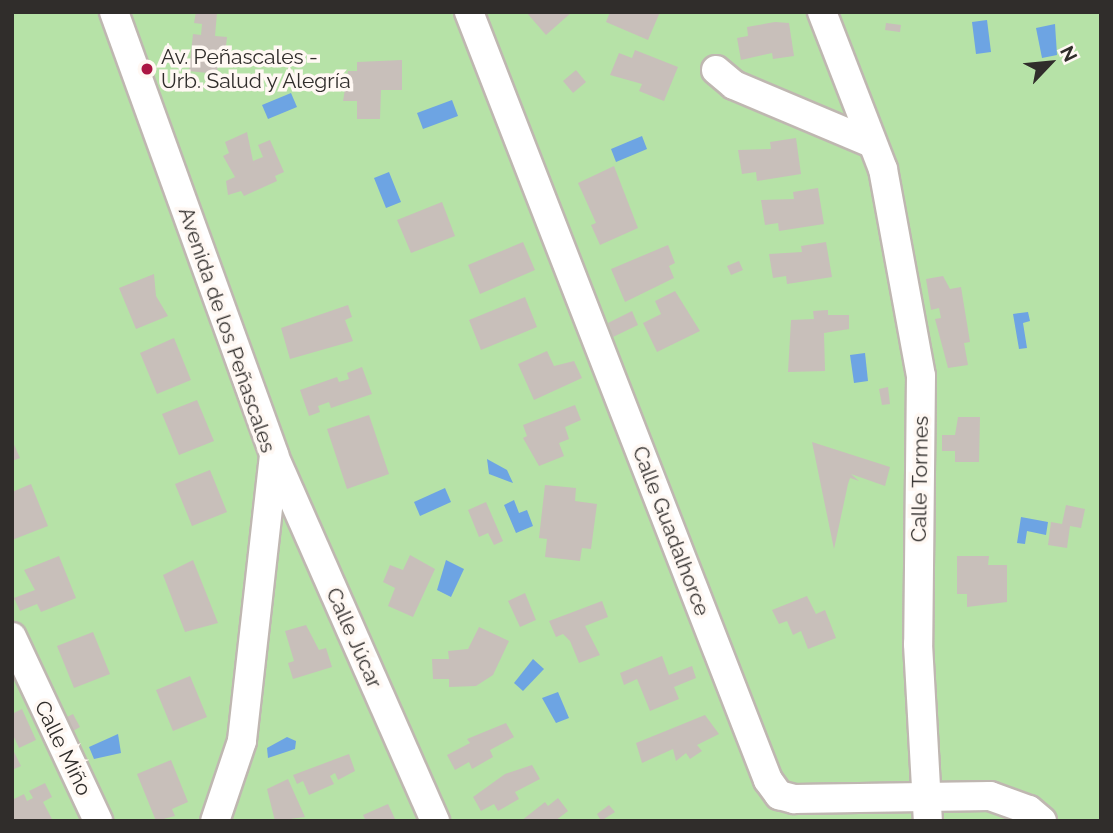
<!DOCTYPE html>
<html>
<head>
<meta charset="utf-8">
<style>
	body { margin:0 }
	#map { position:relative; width:1113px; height:833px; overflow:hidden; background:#f3eae4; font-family:Raleway,sans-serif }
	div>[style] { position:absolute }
	.green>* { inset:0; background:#b6e2a7 }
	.water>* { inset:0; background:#6da4e3 }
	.building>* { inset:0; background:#c8bfba }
	.roads { filter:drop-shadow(2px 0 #bfb7b1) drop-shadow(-2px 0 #bfb7b1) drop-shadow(0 2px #bfb7b1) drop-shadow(0 -2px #bfb7b1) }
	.minor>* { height:28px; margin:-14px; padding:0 14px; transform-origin:14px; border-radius:14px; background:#fff }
	.dots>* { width:19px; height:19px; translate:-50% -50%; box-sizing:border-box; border:4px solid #fff8f3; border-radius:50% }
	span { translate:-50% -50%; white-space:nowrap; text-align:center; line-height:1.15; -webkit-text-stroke:7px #fff8f3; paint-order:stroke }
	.poi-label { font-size:21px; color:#302d2b }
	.left { translate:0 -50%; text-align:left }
	.street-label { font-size:21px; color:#302d2b }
	.frame { position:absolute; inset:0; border:14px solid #302d2b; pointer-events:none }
	.north { position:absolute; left:1015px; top:28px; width:70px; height:70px; -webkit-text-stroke:5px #fff8f3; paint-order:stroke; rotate:64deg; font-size:19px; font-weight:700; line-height:28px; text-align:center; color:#302d2b }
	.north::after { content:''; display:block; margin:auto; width:24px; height:32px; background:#302d2b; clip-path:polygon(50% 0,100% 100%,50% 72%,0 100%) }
</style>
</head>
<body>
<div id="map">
	<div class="green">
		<div style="clip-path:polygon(12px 12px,1101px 12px,1101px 821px,12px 821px)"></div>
	</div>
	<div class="water">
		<div style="clip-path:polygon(987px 20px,991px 52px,976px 54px,972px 22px)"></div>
		<div style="clip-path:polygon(1055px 24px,1057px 55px,1042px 58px,1036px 28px)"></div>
		<div style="clip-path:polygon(291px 93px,297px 107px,268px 119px,262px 105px)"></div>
		<div style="clip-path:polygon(452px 100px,458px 116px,423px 129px,417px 113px)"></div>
		<div style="clip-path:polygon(642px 136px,647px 149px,616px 162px,611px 149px)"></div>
		<div style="clip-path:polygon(389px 172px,401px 202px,386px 208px,374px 178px)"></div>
		<div style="clip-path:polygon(1028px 312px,1030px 321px,1023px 323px,1027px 348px,1019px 349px,1013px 314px)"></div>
		<div style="clip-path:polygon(865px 353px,868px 381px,854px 383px,850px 355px)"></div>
		<div style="clip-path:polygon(487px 459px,507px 470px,513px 483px,489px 474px)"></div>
		<div style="clip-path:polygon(445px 488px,451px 502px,420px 516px,414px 502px)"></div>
		<div style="clip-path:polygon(514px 500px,519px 513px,527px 510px,533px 526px,516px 533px,504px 505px)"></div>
		<div style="clip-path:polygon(1021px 517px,1048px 522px,1046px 535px,1027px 531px,1025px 544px,1017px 543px)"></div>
		<div style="clip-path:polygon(446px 560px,464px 569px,451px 597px,437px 590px)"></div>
		<div style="clip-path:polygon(533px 659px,544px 669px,523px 691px,514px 683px)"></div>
		<div style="clip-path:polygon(558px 692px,569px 718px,556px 723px,542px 698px)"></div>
		<div style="clip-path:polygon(118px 734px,121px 753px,94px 759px,89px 747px)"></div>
		<div style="clip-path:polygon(287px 737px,296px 741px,295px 749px,268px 758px,267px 748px)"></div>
	</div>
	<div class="building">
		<div style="clip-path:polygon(196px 12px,217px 13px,215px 36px,227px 37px,224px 64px,218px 63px,217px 74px,189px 71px,193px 34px,201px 35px,202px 24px,194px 23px)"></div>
		<div style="clip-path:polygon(526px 12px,572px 12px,546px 35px)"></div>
		<div style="clip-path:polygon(610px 12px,660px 12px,648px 40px,606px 22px)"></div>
		<div style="clip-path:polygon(775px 22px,789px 23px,794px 56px,773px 59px,772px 53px,741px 60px,737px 38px,748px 36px,747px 27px)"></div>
		<div style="clip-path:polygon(886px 23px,901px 25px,900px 32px,885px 30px)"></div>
		<div style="clip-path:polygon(635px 50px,678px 67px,664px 101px,639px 91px,642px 84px,610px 75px,619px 53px,632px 58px)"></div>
		<div style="clip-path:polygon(402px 60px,402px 90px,381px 90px,380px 119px,357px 119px,357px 101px,343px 101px,348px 71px,357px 71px,357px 62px)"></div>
		<div style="clip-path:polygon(576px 70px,586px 82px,573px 93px,563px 81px)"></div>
		<div style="clip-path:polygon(247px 132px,253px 161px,263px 157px,258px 145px,270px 140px,284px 172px,275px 176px,277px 181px,244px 196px,241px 191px,228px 195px,226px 181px,235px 177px,223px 156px,229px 153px,225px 142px)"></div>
		<div style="clip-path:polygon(796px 138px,801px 174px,757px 181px,756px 172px,742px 174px,738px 150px,771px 149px,770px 142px)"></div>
		<div style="clip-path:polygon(614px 166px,638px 228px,600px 245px,591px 225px,596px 223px,578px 183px)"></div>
		<div style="clip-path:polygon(818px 188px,824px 224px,779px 231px,778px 223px,765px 225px,761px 200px,794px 199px,793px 192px)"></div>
		<div style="clip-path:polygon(442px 202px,455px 236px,411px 253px,397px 220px)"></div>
		<div style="clip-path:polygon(523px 242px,535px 270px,480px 294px,468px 265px)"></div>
		<div style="clip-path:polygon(826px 242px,832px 277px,787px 284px,786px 276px,773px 278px,769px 254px,802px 252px,801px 246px)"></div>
		<div style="clip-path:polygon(668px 245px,675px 263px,669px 266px,674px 278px,625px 302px,611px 269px)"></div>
		<div style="clip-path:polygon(739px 261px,743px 270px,731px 275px,727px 266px)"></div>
		<div style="clip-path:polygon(154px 274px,156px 296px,168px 316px,136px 329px,119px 288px)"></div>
		<div style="clip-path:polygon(943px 276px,950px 289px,961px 287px,970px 342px,964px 343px,968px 365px,948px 368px,935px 319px,941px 318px,939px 308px,931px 310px,926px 279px)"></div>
		<div style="clip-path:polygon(675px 291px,700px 331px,657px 352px,643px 323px,661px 314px,655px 301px)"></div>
		<div style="clip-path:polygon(525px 297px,537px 327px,481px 350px,469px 320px)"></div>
		<div style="clip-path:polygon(348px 305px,352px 317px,345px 320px,353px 341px,290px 359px,281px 328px)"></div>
		<div style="clip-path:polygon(828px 310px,828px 315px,849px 315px,849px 329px,824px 333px,825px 371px,788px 372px,791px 320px,814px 319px,813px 311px)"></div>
		<div style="clip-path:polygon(632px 311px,638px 325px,613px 337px,608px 323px)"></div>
		<div style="clip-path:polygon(174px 338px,191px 380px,157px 394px,140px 353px)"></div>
		<div style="clip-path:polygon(547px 351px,554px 366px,574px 361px,582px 378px,534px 400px,518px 364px)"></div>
		<div style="clip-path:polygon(362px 367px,372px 394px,331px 408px,329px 402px,318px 406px,320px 412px,309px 416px,300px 390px,337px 377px,339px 382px,349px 379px,347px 373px)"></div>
		<div style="clip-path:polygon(888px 387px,890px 404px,882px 405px,879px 389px)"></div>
		<div style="clip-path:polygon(197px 400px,214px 441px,179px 455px,162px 414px)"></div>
		<div style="clip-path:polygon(575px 405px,581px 420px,565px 427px,569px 439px,559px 443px,564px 456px,539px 466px,523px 438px,527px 436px,523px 425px)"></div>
		<div style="clip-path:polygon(369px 415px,389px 474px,347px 489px,327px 429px)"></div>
		<div style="clip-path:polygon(958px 417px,980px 417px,979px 462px,955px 462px,955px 451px,942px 451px,942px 435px,955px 435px)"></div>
		<div style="clip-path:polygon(12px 440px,20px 458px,12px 461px)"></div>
		<div style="clip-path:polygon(812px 442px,890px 467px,885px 486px,851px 474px,859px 481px,850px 478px,848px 484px,834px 549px)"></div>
		<div style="clip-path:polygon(210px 470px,227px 512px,192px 526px,175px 484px)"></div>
		<div style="clip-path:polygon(31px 484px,48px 526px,12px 540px,12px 492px)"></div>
		<div style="clip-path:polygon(545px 485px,576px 488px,575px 501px,597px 504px,591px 549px,582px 548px,580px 561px,545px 557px,547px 539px,539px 538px)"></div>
		<div style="clip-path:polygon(486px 502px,503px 541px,494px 545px,488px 533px,479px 537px,468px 510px)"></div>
		<div style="clip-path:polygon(1066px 505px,1085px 509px,1081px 528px,1070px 526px,1067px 548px,1048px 545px,1051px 522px,1062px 524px)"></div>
		<div style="clip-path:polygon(410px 555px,435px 569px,413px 617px,388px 606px,395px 588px,383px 582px,390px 565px,403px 570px)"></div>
		<div style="clip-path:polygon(59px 556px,76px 598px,41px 612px,37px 604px,20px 611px,14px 598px,35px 590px,24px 570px)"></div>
		<div style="clip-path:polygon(957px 556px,989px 556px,988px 565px,1007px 565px,1007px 602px,967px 607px,967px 594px,957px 594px)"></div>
		<div style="clip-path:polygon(193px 560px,218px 623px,185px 632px,163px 575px)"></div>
		<div style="clip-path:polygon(525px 593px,536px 620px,520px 627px,508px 601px)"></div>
		<div style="clip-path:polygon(807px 596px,816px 614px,825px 610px,836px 638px,808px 649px,801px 631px,793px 635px,787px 621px,779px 624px,772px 610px)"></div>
		<div style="clip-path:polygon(602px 601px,608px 617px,585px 626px,600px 655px,579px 663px,570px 641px,563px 634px,556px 637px,549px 621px)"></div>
		<div style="clip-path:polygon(306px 625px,319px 650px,326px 648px,332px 667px,293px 679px,288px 663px,294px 661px,285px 631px)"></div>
		<div style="clip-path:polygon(479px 627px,509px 641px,493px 675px,476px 686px,449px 687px,449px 679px,433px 679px,432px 659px,449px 659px,448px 651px,468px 649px)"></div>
		<div style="clip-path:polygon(93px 632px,110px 674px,74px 688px,57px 646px)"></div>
		<div style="clip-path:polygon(662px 656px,669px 675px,692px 666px,696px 678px,674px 687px,679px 699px,650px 711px,637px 679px,624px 685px,620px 673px)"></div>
		<div style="clip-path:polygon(190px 676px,207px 717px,173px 731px,156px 690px)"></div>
		<div style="clip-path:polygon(22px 709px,36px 740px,19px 748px,12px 733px,12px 714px)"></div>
		<div style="clip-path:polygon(73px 714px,80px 727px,73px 731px,67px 717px)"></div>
		<div style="clip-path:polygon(705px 715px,719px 734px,697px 745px,702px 751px,690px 759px,686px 753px,676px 761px,673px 749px,642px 763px,636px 743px)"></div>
		<div style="clip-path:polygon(506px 723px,514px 737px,490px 750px,493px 757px,472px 769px,469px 762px,455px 770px,447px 755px,470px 743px,467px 739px)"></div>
		<div style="clip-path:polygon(12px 748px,21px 766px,12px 770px)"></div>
		<div style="clip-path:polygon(349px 754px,355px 771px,338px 780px,335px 773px,330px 776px,334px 784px,309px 795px,303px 781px,297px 784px,293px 775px)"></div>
		<div style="clip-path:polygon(171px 760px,188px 802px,172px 809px,175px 816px,156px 821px,137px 774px)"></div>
		<div style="clip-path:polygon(532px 765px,540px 779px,515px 792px,519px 799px,498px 811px,494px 804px,481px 811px,473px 797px,505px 774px)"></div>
		<div style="clip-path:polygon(288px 779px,305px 817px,275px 821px,267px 789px)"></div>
		<div style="clip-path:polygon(45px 783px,52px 797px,43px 802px,53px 821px,12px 821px,12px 800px,24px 794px,27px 801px,33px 798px,29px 791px)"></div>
		<div style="clip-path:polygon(558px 798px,568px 811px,555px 821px,521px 821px,545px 802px,548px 806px)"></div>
		<div style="clip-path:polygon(388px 804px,396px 821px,366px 821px,363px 815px)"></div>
		<div style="clip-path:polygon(609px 805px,615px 812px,601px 821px,597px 814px)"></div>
	</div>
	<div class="roads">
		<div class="minor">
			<div style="left:114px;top:12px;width:471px;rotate:70.1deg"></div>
			<div style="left:274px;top:455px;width:288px;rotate:96.4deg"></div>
			<div style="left:242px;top:741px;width:84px;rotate:108.6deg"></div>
			<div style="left:469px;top:12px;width:824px;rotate:68.73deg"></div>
			<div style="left:768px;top:780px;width:19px;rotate:54deg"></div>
			<div style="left:779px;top:795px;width:16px;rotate:15deg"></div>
			<div style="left:794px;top:799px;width:196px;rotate:-0.9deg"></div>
			<div style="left:990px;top:796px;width:41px;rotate:19.7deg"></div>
			<div style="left:1029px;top:810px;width:17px;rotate:40deg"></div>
			<div style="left:822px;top:12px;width:168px;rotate:68.8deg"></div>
			<div style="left:883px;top:169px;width:210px;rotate:79.6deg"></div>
			<div style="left:921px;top:376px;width:268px;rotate:90.6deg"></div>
			<div style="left:918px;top:644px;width:177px;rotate:86.8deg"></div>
			<div style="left:716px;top:70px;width:23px;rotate:40deg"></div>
			<div style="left:734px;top:85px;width:149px;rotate:22.9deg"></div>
			<div style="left:275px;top:458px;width:397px;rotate:66.2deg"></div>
			<div style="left:12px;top:637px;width:203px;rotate:64.9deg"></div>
		</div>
	</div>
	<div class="dots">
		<div style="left:147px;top:69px;background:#ab1643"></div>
	</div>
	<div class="poi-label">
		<span class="left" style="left:161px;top:69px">Av. Peñascales -<br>Urb. Salud y Alegría</span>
	</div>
	<div class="street-label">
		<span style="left:227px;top:330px;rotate:71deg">Avenida de los Peñascales</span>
		<span style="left:920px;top:479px;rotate:-89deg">Calle Tormes</span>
		<span style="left:671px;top:531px;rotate:69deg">Calle Guadalhorce</span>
		<span style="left:354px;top:638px;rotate:66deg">Calle Júcar</span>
		<span style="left:63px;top:748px;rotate:64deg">Calle Miño</span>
	</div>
	<div class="frame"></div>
	<div class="north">N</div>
</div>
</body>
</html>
